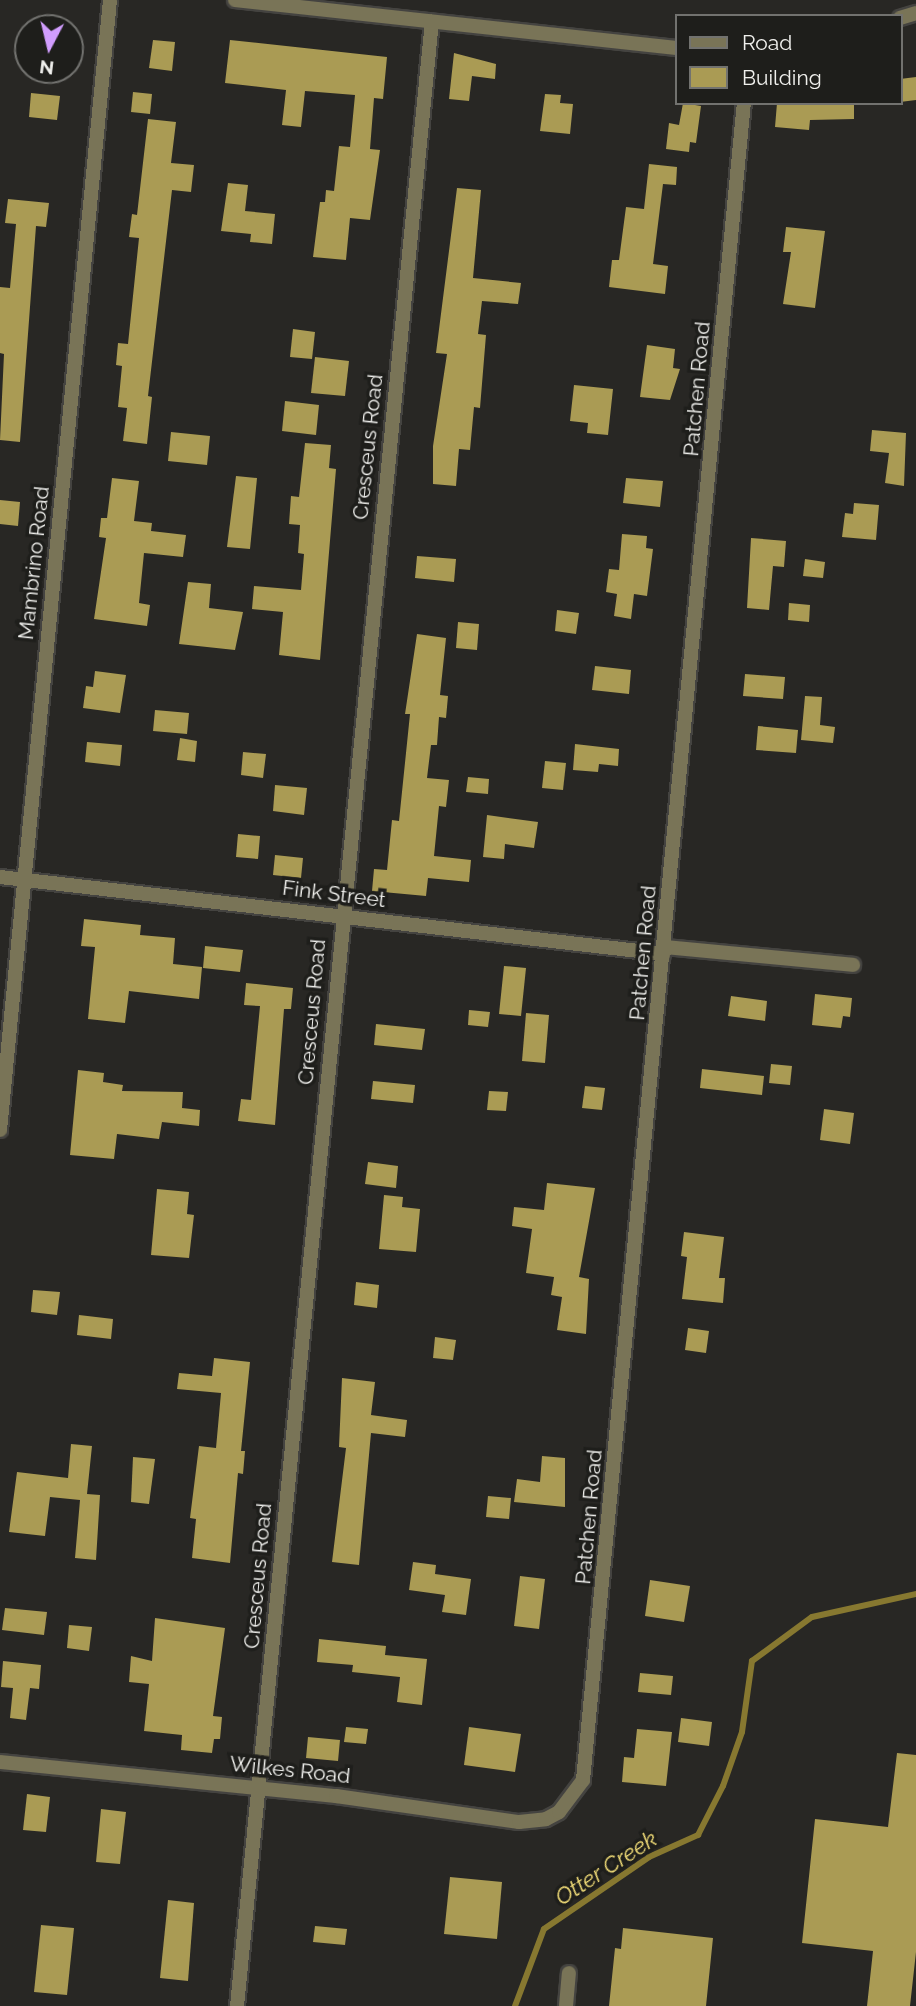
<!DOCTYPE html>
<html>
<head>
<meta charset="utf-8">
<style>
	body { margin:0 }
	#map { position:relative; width:916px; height:2006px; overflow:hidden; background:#282724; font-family:Raleway,sans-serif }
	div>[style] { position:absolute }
	.stream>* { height:6px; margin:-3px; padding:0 3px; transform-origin:3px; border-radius:3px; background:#877830 }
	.building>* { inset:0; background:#aa9b54 }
	.roads { filter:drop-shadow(2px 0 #444340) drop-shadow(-2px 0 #444340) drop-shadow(0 2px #444340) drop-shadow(0 -2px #444340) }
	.minor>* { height:14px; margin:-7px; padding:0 7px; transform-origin:7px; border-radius:7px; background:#797457 }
	.tertiary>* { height:14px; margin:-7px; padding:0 7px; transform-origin:7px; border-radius:7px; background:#797457 }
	span { translate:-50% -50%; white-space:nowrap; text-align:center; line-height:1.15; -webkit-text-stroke:7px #1e1e1b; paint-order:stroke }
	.street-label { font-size:21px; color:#f0f0ed }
	.water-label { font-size:23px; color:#f3de79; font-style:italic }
	.legend { position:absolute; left:675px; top:14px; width:228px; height:91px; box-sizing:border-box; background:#1e1e1b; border:2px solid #72726f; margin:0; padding:9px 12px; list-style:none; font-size:21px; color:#f0f0ed }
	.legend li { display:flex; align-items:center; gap:14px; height:35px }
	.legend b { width:35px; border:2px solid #72726f }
	.north { position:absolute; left:14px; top:14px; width:70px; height:70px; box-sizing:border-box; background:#1e1e1b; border:2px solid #72726f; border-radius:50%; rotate:187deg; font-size:19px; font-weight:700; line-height:28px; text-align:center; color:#f0f0ed }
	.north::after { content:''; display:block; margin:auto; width:24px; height:32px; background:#d19dfe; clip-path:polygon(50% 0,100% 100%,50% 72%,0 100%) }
</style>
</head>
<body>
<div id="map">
	<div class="stream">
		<div style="left:515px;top:2006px;width:82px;rotate:-69.4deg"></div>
		<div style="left:544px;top:1929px;width:127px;rotate:-34.4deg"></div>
		<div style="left:649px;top:1857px;width:54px;rotate:-24.2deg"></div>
		<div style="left:698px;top:1835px;width:55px;rotate:-63deg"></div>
		<div style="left:723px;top:1786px;width:57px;rotate:-70.6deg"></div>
		<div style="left:742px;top:1732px;width:72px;rotate:-82deg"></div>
		<div style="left:752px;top:1661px;width:74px;rotate:-36.3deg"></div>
		<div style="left:812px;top:1617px;width:107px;rotate:-12.5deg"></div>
	</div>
	<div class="building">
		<div style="clip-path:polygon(153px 40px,175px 42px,172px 71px,149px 68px)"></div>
		<div style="clip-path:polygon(230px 40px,387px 57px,383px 99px,374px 98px,370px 149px,380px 150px,370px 220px,350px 218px,346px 260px,313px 257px,320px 202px,325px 202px,326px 190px,334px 191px,339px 146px,350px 147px,355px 95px,305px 91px,301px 127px,282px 125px,286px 90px,225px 83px)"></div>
		<div style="clip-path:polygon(454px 53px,496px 64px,495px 79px,472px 76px,469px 101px,449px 99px)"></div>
		<div style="clip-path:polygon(916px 77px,916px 100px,900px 102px,900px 79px)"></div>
		<div style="clip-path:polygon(133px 92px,152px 94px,150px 114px,131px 112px)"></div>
		<div style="clip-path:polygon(31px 93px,60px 96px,57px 120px,29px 117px)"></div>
		<div style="clip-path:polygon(545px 94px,561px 95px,560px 103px,573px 104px,570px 134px,540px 131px)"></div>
		<div style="clip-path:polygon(683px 103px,701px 106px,696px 143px,690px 142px,689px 152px,666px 149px,669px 123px,679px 125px)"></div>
		<div style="clip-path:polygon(777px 103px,854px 103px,854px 119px,810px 120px,809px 130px,775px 127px)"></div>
		<div style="clip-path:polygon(148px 119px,176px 122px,171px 163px,194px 165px,191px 192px,172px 190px,148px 396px,152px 397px,147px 444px,123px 441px,127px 408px,118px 407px,122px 366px,116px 365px,118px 343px,128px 344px,139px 238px,129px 237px,132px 214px,137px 215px)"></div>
		<div style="clip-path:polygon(649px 164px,677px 167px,676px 185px,663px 184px,653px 264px,668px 266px,665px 294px,609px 287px,612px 260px,619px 260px,626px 207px,644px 209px)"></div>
		<div style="clip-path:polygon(228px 183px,248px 185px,245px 211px,275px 214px,272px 244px,250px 242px,251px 234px,221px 231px)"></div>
		<div style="clip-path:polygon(457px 188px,481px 190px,473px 278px,521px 283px,518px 304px,482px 301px,478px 334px,486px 335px,480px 408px,474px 407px,470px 450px,459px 449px,456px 486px,433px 484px,433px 446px,447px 354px,436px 353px)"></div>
		<div style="clip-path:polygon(8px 199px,49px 203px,46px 227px,36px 226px,20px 442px,0 440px,4px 354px,0 353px,0 287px,10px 288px,16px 224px,5px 223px)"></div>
		<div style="clip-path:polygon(786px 227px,825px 231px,815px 308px,783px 304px,791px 252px,783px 252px)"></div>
		<div style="clip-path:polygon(293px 329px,315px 332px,312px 359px,290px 357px)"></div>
		<div style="clip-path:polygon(647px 345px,675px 349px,673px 368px,680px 369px,670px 400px,640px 397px)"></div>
		<div style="clip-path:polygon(315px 357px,349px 361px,345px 396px,311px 393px)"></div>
		<div style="clip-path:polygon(574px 385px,613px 389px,608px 435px,587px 433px,588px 423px,570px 421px)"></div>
		<div style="clip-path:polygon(285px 401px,319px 405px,316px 435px,282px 431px)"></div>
		<div style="clip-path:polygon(872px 430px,906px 433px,904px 486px,885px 483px,889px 453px,870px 451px)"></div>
		<div style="clip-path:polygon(171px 432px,210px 436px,207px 465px,168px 461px)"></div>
		<div style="clip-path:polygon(305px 443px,331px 445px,329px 468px,336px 469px,320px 660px,279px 655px,283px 612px,252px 609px,254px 586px,301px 590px,304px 554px,298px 553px,300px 525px,289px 524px,291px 496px,299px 497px)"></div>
		<div style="clip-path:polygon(236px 476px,257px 478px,250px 549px,227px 547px)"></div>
		<div style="clip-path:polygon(112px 478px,139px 481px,134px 521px,152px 523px,151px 531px,186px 535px,183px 557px,144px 553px,139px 603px,150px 605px,147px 626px,94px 619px,106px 538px,99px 537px,101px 518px,107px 518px)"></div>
		<div style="clip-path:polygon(626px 478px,663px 481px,660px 507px,623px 503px)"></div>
		<div style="clip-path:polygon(0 500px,20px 502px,18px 526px,0 524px)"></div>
		<div style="clip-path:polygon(854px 503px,879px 505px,876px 540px,842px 537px,845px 513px,853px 514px)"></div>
		<div style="clip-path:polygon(622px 534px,647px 536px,646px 548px,653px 549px,647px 596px,634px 594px,631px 619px,614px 616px,617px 594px,606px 592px,609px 569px,619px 570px)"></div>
		<div style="clip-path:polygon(751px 538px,786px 541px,784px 567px,773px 566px,769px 610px,747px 608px)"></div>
		<div style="clip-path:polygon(417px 556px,456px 559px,454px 582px,415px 578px)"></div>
		<div style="clip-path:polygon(805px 559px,825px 562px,823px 578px,803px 576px)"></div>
		<div style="clip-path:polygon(188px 582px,211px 584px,209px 608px,243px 612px,235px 650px,179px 644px)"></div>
		<div style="clip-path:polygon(789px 603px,810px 605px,809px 622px,788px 620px)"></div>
		<div style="clip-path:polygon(557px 610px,579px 613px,576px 634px,555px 631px)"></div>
		<div style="clip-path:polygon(458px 622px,479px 624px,477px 650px,456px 648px)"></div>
		<div style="clip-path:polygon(417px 634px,446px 638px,440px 695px,448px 696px,446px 718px,439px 717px,437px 745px,431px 745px,427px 778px,449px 780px,446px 807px,439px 806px,434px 856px,471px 860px,469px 882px,428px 878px,426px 896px,372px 891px,374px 869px,387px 870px,392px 820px,399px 821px,410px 714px,405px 714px)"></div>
		<div style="clip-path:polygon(595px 666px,631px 670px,629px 694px,592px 690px)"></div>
		<div style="clip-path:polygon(95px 671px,126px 675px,120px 713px,83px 708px,86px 686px,93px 687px)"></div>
		<div style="clip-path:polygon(745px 674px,785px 677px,783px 699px,743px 696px)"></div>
		<div style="clip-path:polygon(805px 696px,822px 697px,820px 725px,835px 727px,833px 743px,801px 740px)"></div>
		<div style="clip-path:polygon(155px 710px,189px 713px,187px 734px,153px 731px)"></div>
		<div style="clip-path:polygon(758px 726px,798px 730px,796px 753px,756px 750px)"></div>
		<div style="clip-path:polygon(180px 738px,197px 741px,195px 762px,177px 760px)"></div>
		<div style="clip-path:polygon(87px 742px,122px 745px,120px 766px,85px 762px)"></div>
		<div style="clip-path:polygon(575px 744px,619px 749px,618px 766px,599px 764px,598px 772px,573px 770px)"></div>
		<div style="clip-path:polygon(243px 752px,266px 754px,263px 778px,241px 775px)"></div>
		<div style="clip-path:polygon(545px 761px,566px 763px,563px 790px,542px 788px)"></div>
		<div style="clip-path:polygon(468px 777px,489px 779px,488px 794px,466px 792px)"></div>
		<div style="clip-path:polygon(275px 785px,307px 788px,304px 815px,273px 811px)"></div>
		<div style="clip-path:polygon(487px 815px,538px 822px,534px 848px,505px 844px,504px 859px,483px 857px)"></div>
		<div style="clip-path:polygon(238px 834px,260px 836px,258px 859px,236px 857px)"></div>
		<div style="clip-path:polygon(275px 855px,303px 858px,301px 878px,273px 875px)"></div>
		<div style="clip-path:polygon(84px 919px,141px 925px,140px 935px,175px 938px,173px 964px,202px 967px,199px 999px,129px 991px,125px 1023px,88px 1019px,95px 947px,81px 946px)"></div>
		<div style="clip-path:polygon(205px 946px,243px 950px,240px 972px,203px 968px)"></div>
		<div style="clip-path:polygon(504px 966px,526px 968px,521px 1016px,499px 1014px)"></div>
		<div style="clip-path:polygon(246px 983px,293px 988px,291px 1009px,284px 1009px,275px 1125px,238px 1121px,241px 1099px,251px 1100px,260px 1006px,244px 1005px)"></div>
		<div style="clip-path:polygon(815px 994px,852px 998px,850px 1017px,843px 1016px,841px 1028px,812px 1025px)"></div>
		<div style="clip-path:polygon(731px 996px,767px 1001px,765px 1021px,728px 1016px)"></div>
		<div style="clip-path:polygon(469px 1010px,490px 1012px,488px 1027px,468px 1025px)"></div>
		<div style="clip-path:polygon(526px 1013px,549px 1015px,545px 1063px,522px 1061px)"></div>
		<div style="clip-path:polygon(376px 1024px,425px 1029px,422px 1050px,374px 1045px)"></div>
		<div style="clip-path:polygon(771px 1064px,792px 1066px,790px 1085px,769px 1083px)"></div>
		<div style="clip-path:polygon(702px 1069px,764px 1076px,762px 1095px,700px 1088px)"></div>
		<div style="clip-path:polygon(78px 1070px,104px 1073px,103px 1082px,123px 1085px,122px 1091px,183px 1092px,182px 1108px,200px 1110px,199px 1126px,162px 1122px,159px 1139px,117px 1134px,114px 1159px,70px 1155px)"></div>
		<div style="clip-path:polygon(373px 1081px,415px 1085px,413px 1103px,371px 1099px)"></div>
		<div style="clip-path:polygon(585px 1086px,605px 1088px,602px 1110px,582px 1108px)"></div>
		<div style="clip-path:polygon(489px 1091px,508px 1092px,506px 1111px,487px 1110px)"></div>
		<div style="clip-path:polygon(824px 1109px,854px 1113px,850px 1144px,820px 1140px)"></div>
		<div style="clip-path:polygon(368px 1162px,398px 1166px,396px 1188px,365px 1184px)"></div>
		<div style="clip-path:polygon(547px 1183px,595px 1188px,579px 1277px,589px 1279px,586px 1334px,557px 1330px,562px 1297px,551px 1295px,554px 1277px,526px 1273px,532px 1229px,512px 1226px,514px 1207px,544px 1210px)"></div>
		<div style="clip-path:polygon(157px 1189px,189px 1192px,187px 1214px,194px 1215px,189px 1258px,151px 1255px)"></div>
		<div style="clip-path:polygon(384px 1195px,403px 1197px,402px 1207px,420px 1209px,416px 1252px,379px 1249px)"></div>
		<div style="clip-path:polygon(684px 1232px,724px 1237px,719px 1278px,725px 1278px,723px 1303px,682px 1299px,687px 1257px,681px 1256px)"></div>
		<div style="clip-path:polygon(356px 1282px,379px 1285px,377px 1308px,354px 1305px)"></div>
		<div style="clip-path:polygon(33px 1290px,60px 1292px,57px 1315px,31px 1312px)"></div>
		<div style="clip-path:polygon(79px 1315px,113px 1319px,111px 1339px,77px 1335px)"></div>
		<div style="clip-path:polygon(688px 1328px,709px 1331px,706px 1353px,685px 1350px)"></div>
		<div style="clip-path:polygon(435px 1337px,456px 1340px,453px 1360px,433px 1358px)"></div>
		<div style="clip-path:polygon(214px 1358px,250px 1362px,241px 1451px,245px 1451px,243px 1474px,238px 1473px,230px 1563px,192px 1558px,196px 1519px,190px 1518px,199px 1446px,216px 1448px,221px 1393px,177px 1389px,179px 1373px,212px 1376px)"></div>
		<div style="clip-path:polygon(342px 1378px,375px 1382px,371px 1415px,407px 1420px,405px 1437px,371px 1433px,359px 1565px,332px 1562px,346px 1448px,339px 1447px)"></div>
		<div style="clip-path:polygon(71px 1444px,92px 1446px,87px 1494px,100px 1495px,96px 1560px,75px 1558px,80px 1500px,50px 1497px,45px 1536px,9px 1532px,17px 1472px,68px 1478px)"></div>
		<div style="clip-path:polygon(542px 1456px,565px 1458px,565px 1507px,514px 1502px,517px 1479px,540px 1482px)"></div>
		<div style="clip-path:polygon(133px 1457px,155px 1459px,149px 1504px,131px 1502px)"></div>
		<div style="clip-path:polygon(488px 1496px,511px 1498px,509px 1519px,486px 1517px)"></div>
		<div style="clip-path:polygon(413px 1562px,436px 1565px,435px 1574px,471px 1579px,466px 1615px,442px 1612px,445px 1595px,409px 1590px)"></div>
		<div style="clip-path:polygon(520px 1576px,545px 1579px,539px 1629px,514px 1626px)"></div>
		<div style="clip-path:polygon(650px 1580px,690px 1586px,684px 1622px,645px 1616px)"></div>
		<div style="clip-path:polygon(5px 1608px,47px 1612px,44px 1635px,2px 1630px)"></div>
		<div style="clip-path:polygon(155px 1618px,225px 1628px,213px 1716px,222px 1717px,220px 1739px,214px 1739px,212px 1753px,181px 1750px,182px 1735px,144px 1731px,149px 1684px,129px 1682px,131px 1656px,152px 1661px)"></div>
		<div style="clip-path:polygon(69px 1625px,92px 1627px,89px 1651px,67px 1648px)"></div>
		<div style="clip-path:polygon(319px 1639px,386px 1646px,385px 1655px,427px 1659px,422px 1705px,397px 1702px,400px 1677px,352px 1672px,353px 1665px,317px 1662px)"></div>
		<div style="clip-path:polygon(3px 1661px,41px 1665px,39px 1689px,30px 1688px,26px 1720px,10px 1718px,13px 1688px,1px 1687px)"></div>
		<div style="clip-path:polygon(640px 1673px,673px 1676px,671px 1695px,638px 1692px)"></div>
		<div style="clip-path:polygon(681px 1718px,712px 1722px,709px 1746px,678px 1742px)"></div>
		<div style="clip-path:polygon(346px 1727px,368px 1729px,366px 1744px,344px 1742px)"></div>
		<div style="clip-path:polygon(469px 1727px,521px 1734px,515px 1772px,464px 1765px)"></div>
		<div style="clip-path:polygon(637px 1729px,672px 1732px,666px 1786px,622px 1782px,624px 1757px,634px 1758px)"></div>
		<div style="clip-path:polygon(308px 1737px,340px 1740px,338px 1761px,306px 1758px)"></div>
		<div style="clip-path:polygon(897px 1753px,916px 1755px,916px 1952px,910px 2006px,867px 2006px,873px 1951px,802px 1943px,815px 1819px,888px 1827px)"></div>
		<div style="clip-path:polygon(27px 1794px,50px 1797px,46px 1832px,23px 1830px)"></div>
		<div style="clip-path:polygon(101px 1809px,126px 1812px,120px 1864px,96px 1862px)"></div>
		<div style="clip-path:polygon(450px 1877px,502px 1882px,497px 1939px,444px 1934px)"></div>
		<div style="clip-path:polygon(168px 1900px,194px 1903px,188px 1981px,160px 1978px)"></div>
		<div style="clip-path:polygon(41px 1925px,74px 1928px,67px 1995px,34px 1992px)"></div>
		<div style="clip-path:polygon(315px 1926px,347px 1929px,345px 1945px,313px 1942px)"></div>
		<div style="clip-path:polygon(623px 1928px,713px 1938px,706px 2006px,609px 2006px,615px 1948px,621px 1949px)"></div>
	</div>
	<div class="roads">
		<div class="minor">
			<div style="left:0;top:877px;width:668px;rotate:6.61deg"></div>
			<div style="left:664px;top:947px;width:190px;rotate:5.4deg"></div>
			<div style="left:0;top:1130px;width:1135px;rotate:-84.44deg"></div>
			<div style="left:0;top:1762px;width:338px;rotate:5.8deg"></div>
			<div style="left:336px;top:1796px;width:185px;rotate:8.1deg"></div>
			<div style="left:519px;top:1822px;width:27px;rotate:-6deg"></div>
			<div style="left:546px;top:1819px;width:15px;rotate:-28deg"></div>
			<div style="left:559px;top:1812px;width:40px;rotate:-53deg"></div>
			<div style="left:583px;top:1780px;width:1685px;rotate:-84.52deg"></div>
			<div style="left:237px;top:2006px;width:1994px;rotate:-84.39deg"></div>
			<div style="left:566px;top:2006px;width:33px;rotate:-85deg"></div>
		</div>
		<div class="tertiary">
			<div style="left:235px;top:0;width:444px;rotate:6.2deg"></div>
			<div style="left:900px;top:18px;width:17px;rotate:-17deg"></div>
		</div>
	</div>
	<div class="street-label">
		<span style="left:697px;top:389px;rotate:-85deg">Patchen Road</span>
		<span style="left:368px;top:447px;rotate:-84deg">Cresceus Road</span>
		<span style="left:34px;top:563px;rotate:-84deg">Mambrino Road</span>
		<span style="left:334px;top:894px;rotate:7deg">Fink Street</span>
		<span style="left:643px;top:953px;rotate:-85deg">Patchen Road</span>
		<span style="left:312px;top:1012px;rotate:-85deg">Cresceus Road</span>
		<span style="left:589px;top:1517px;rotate:-85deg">Patchen Road</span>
		<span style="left:258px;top:1576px;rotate:-85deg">Cresceus Road</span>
		<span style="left:290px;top:1770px;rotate:6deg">Wilkes Road</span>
	</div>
	<div class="water-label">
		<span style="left:606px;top:1868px;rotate:-33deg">Otter Creek</span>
	</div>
	<ul class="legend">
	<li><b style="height:9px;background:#797457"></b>Road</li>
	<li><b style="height:19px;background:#aa9b54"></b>Building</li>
	</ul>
	<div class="north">N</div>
</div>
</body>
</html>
